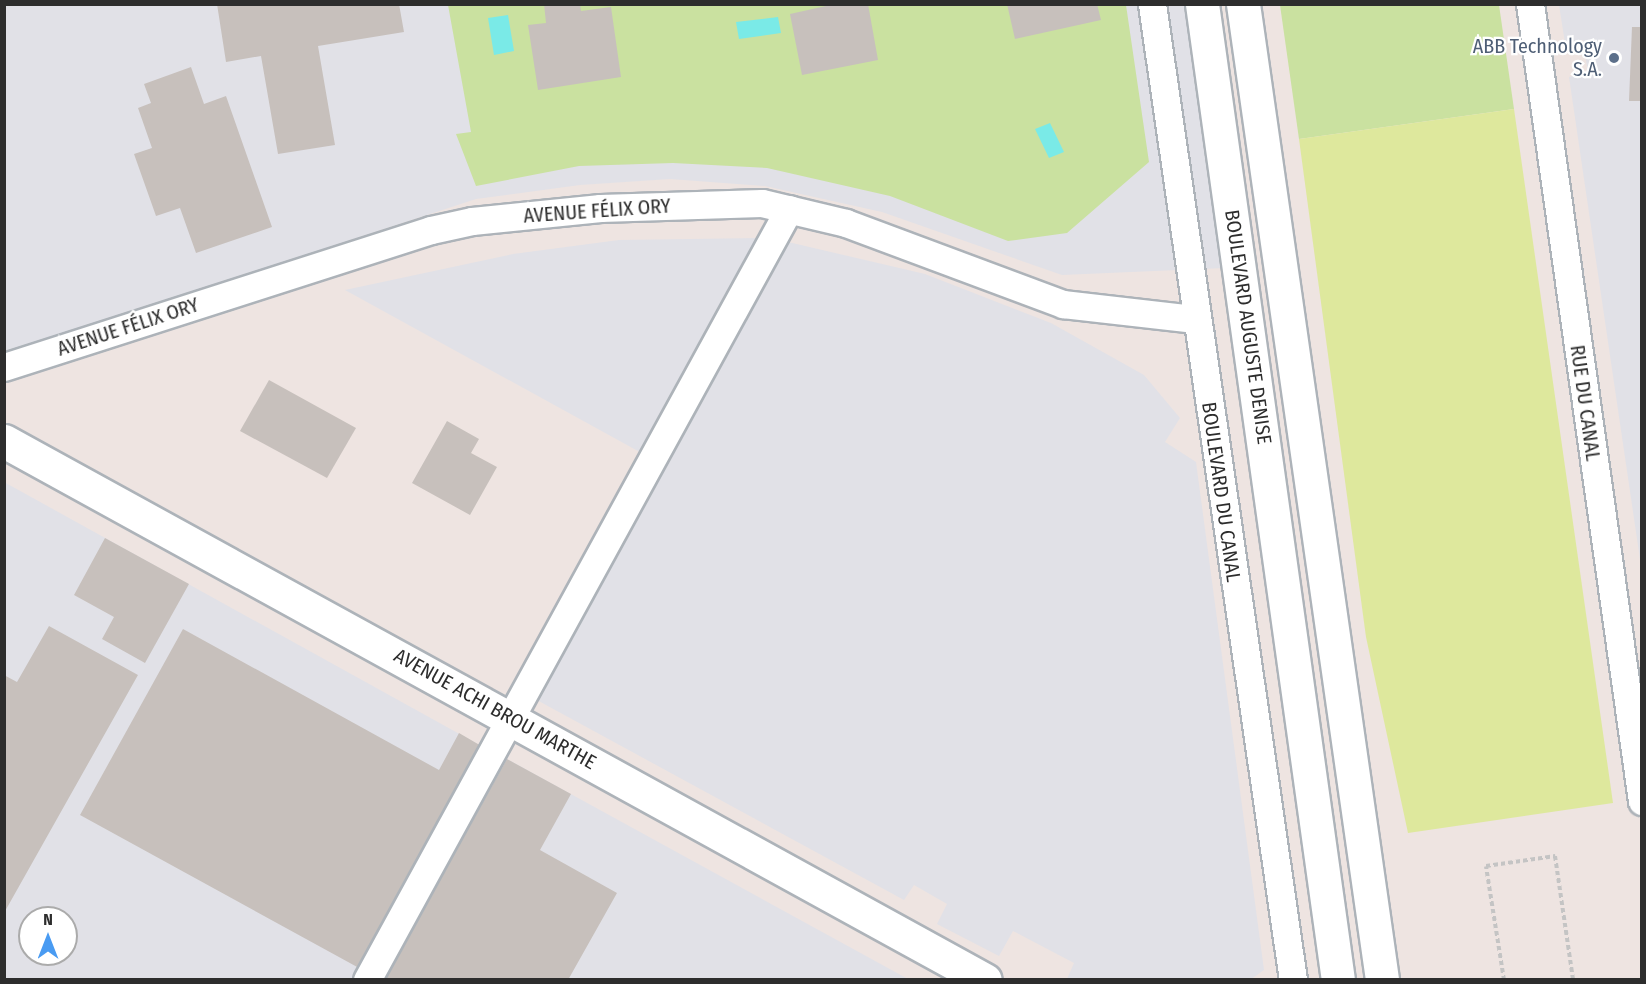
<!DOCTYPE html>
<html>
<head>
<meta charset="utf-8">
<style>
	body { margin:0 }
	#map { position:relative; width:1646px; height:984px; overflow:hidden; background:#eee4e1; font-family:"Fira Sans Condensed",sans-serif }
	div>[style] { position:absolute }
	.industrial>* { inset:0; background:#e1e1e7 }
	.green>* { inset:0; background:#cae1a0 }
	.pitch>* { inset:0; background:#dee89d }
	.water>* { inset:0; background:#7aeae7 }
	.building>* { inset:0; background:#c7c0bc }
	.path>* { height:4px; margin-top:-2px; transform-origin:0; background:repeating-linear-gradient(90deg,#c4c4c4 0 4.5px,transparent 0 7.5px) }
	.roads { filter:drop-shadow(2px 0 #adb3b9) drop-shadow(-2px 0 #adb3b9) drop-shadow(0 2px #adb3b9) drop-shadow(0 -2px #adb3b9) }
	.street>* { height:27px; margin:-13.5px; padding:0 13.5px; transform-origin:13.5px; border-radius:13.5px; background:#fff }
	.secondary>* { height:33px; margin:-16.5px; padding:0 16.5px; transform-origin:16.5px; border-radius:16.5px; background:#fff }
	.dots>* { width:16px; height:16px; translate:-50% -50%; box-sizing:border-box; border:3px solid #fff; border-radius:50% }
	span { translate:-50% -50%; white-space:nowrap; text-align:center; line-height:1.15; -webkit-text-stroke:4.5px #fff; paint-order:stroke }
	.service-label { font-size:20px; color:#4e5e75 }
	.right { translate:-100% -50%; text-align:right }
	.street-label { font-size:20px; color:#2d2d2d }
	.frame { position:absolute; inset:0; border:6px solid #2d2d2d; pointer-events:none }
	.north { position:absolute; left:18px; top:906px; width:60px; height:60px; box-sizing:border-box; background:#fff; border:2px solid #ababab; border-radius:50%; rotate:0deg; font-size:16px; font-weight:700; line-height:24px; text-align:center; color:#2d2d2d }
	.north::after { content:''; display:block; margin:auto; width:21px; height:27px; background:#499bf2; clip-path:polygon(50% 0,100% 100%,50% 72%,0 100%) }
</style>
</head>
<body>
<div id="map">
	<div class="industrial">
		<div style="clip-path:polygon(4px 5px,1185px 5px,1224px 268px,1062px 275px,882px 212px,765px 186px,670px 179px,580px 185px,476px 199px,5px 353px)"></div>
		<div style="clip-path:polygon(1559px 5px,1641px 5px,1641px 566px,1569px 77px,1588px 73px,1583px 40px,1565px 43px)"></div>
		<div style="clip-path:polygon(760px 238px,647px 456px,345px 290px,513px 254px,619px 240px)"></div>
		<div style="clip-path:polygon(788px 242px,925px 274px,1051px 323px,1144px 375px,1180px 418px,1165px 442px,1196px 462px,1264px 970px,1250px 980px,1067px 979px,1074px 963px,1013px 931px,999px 956px,937px 924px,947px 904px,914px 885px,904px 900px,535px 699px)"></div>
		<div style="clip-path:polygon(evenodd,4px 482px,483px 747px,353px 979px,5px 979px,4px 482px,30px 918px,66px 918px,66px 954px,30px 954px,30px 918px)"></div>
		<div style="clip-path:polygon(507px 759px,908px 979px,384px 980px)"></div>
	</div>
	<div class="green">
		<div style="clip-path:polygon(448px 5px,1126px 5px,1149px 162px,1067px 233px,1008px 241px,890px 196px,767px 168px,673px 163px,579px 166px,476px 186px,456px 134px,471px 132px)"></div>
		<div style="clip-path:polygon(1280px 5px,1499px 5px,1514px 109px,1299px 139px)"></div>
	</div>
	<div class="pitch">
		<div style="clip-path:polygon(1514px 109px,1613px 803px,1408px 833px,1366px 637px,1299px 139px)"></div>
	</div>
	<div class="water">
		<div style="clip-path:polygon(508px 15px,514px 51px,494px 55px,488px 18px)"></div>
		<div style="clip-path:polygon(778px 17px,781px 33px,739px 39px,736px 22px)"></div>
		<div style="clip-path:polygon(1050px 123px,1064px 152px,1049px 158px,1035px 129px)"></div>
	</div>
	<div class="building">
		<div style="clip-path:polygon(217px 4px,399px 4px,404px 32px,318px 46px,335px 145px,278px 154px,261px 56px,226px 62px)"></div>
		<div style="clip-path:polygon(544px 4px,580px 4px,581px 11px,611px 7px,621px 77px,538px 90px,528px 25px,546px 23px)"></div>
		<div style="clip-path:polygon(835px 4px,868px 4px,878px 60px,802px 75px,790px 14px)"></div>
		<div style="clip-path:polygon(1007px 4px,1097px 4px,1101px 20px,1015px 39px)"></div>
		<div style="clip-path:polygon(1632px 27px,1642px 27px,1642px 101px,1629px 101px)"></div>
		<div style="clip-path:polygon(191px 67px,204px 104px,226px 96px,272px 227px,196px 253px,180px 208px,156px 216px,134px 154px,152px 148px,138px 108px,151px 103px,144px 84px)"></div>
		<div style="clip-path:polygon(269px 380px,356px 428px,327px 478px,240px 431px)"></div>
		<div style="clip-path:polygon(447px 421px,479px 439px,471px 453px,497px 467px,470px 515px,412px 483px)"></div>
		<div style="clip-path:polygon(105px 538px,189px 584px,145px 663px,102px 639px,114px 617px,74px 595px)"></div>
		<div style="clip-path:polygon(49px 626px,138px 675px,4px 913px,4px 675px,17px 682px)"></div>
		<div style="clip-path:polygon(183px 629px,439px 770px,459px 733px,483px 747px,359px 968px,80px 815px)"></div>
		<div style="clip-path:polygon(507px 759px,571px 794px,540px 850px,617px 893px,568px 980px,384px 980px)"></div>
	</div>
	<div class="path">
		<div style="left:1504px;top:980px;width:115px;rotate:-99deg"></div>
		<div style="left:1486px;top:866px;width:70px;rotate:-8.2deg"></div>
		<div style="left:1555px;top:856px;width:125px;rotate:81.7deg"></div>
	</div>
	<div class="roads">
		<div class="street">
			<div style="left:1152px;top:4px;width:986px;rotate:81.78deg"></div>
			<div style="left:1530px;top:4px;width:805px;rotate:82deg"></div>
			<div style="left:4px;top:367px;width:448px;rotate:-17.8deg"></div>
			<div style="left:431px;top:230px;width:42px;rotate:-12.4deg"></div>
			<div style="left:472px;top:221px;width:129px;rotate:-5.8deg"></div>
			<div style="left:600px;top:208px;width:162px;rotate:-1.8deg"></div>
			<div style="left:762px;top:203px;width:86px;rotate:13.4deg"></div>
			<div style="left:846px;top:223px;width:232px;rotate:20.5deg"></div>
			<div style="left:1063px;top:304px;width:133px;rotate:6.5deg"></div>
			<div style="left:367px;top:980px;width:879px;rotate:-61.31deg"></div>
		</div>
		<div class="secondary">
			<div style="left:1202px;top:4px;width:985px;rotate:82.07deg"></div>
			<div style="left:1243px;top:4px;width:986px;rotate:81.89deg"></div>
			<div style="left:4px;top:441px;width:1119px;rotate:28.79deg"></div>
		</div>
	</div>
	<div class="dots">
		<div style="left:1614px;top:58px;background:#5c6f8a"></div>
	</div>
	<div class="service-label">
		<span class="right" style="left:1602px;top:58px">ABB Technology<br>S.A.</span>
	</div>
	<div class="street-label">
		<span style="left:597px;top:211px;rotate:-4deg">AVENUE FÉLIX ORY</span>
		<span style="left:128px;top:327px;rotate:-18deg">AVENUE FÉLIX ORY</span>
		<span style="left:1248px;top:327px;rotate:82deg">BOULEVARD AUGUSTE DENISE</span>
		<span style="left:1585px;top:403px;rotate:82deg">RUE DU CANAL</span>
		<span style="left:1221px;top:492px;rotate:82deg">BOULEVARD DU CANAL</span>
		<span style="left:495px;top:709px;rotate:29deg">AVENUE ACHI BROU MARTHE</span>
	</div>
	<div class="frame"></div>
	<div class="north">N</div>
</div>
</body>
</html>
